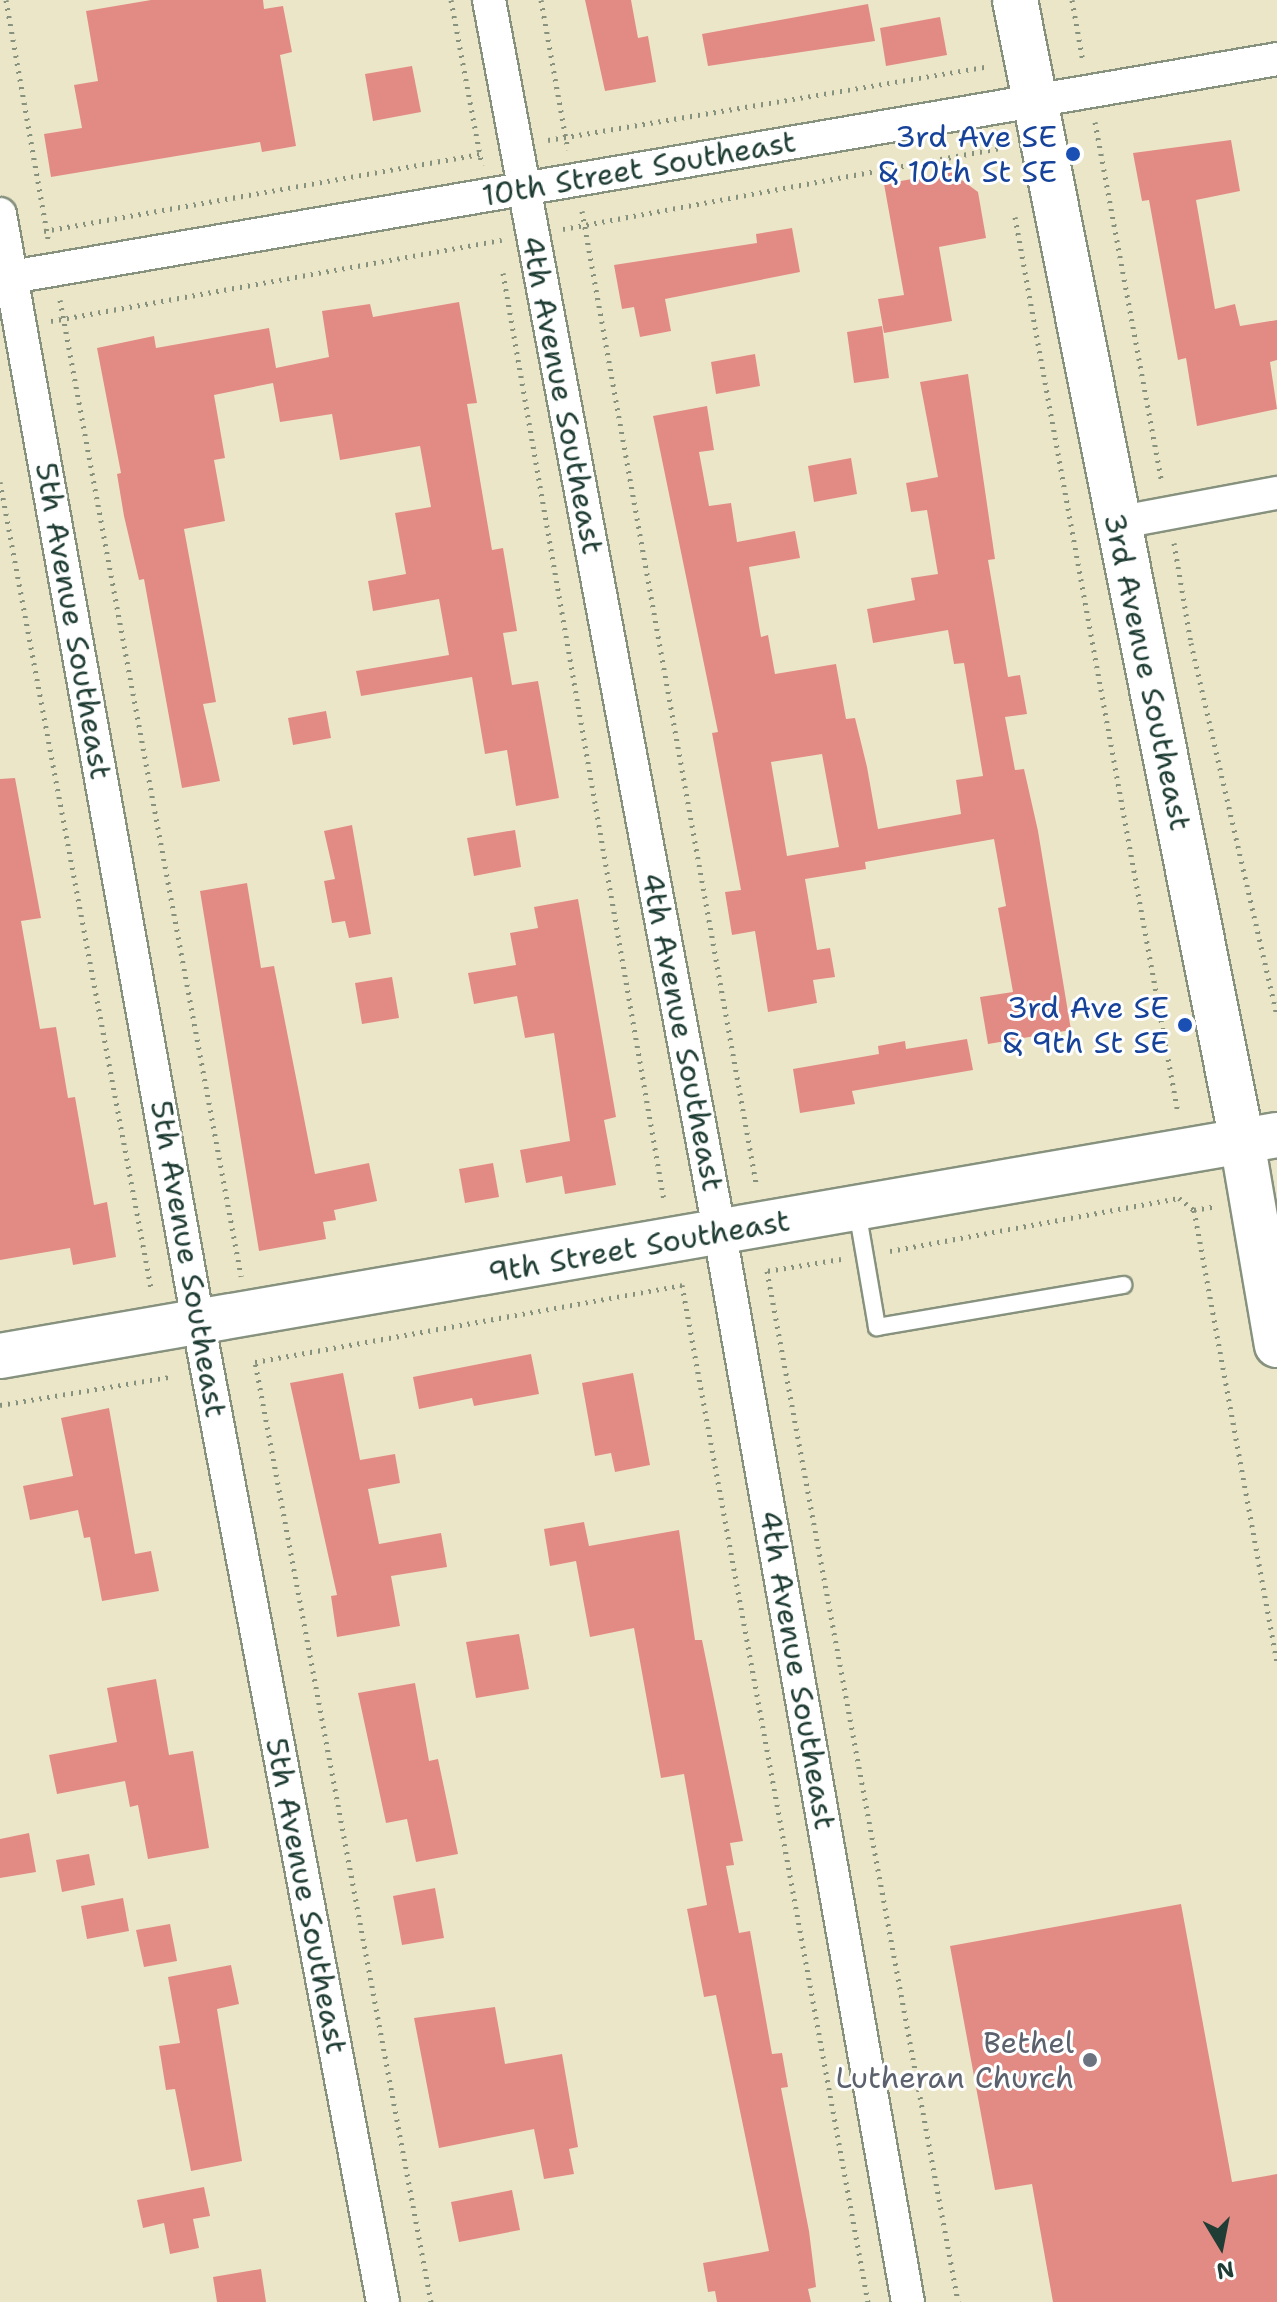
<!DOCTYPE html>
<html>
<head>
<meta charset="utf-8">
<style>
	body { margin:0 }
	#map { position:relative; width:1277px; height:2302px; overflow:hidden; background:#ece6c9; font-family:"Shantell Sans",sans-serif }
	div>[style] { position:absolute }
	.building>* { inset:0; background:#e28b84 }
	.path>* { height:5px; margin-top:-2.5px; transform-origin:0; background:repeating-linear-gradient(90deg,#86927e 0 2px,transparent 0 8px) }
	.roads { filter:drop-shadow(2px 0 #86927e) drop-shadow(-2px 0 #86927e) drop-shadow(0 2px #86927e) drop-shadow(0 -2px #86927e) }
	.lane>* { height:16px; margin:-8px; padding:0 8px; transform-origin:8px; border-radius:8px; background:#fff }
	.street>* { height:32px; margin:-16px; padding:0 16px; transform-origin:16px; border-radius:16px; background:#fff }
	.secondary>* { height:44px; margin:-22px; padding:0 22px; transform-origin:22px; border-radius:22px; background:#fff }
	.dots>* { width:22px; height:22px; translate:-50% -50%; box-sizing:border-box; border:4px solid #fff; border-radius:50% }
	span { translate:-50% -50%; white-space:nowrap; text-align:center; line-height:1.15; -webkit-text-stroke:6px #fff; paint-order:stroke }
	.transit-label { font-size:30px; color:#164399 }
	.right { translate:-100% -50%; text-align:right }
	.street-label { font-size:30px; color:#1f3d34 }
	.worship-label { font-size:30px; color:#5b616d }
	.north { position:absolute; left:1181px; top:2206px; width:80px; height:80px; -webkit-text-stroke:6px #fff; paint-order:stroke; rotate:170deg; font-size:22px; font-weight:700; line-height:32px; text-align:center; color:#1f3d34 }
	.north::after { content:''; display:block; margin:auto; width:28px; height:36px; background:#1f3d34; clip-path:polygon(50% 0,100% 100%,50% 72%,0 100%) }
</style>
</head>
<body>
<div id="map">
	<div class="building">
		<div style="clip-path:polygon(151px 0,263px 0,264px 9px,283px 6px,292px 52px,280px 55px,296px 146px,262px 152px,260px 142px,51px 177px,44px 134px,82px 128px,74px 85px,98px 81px,86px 11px)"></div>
		<div style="clip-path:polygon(585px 0,631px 0,638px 38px,648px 36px,656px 82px,605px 91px)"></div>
		<div style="clip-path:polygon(868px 4px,875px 41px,708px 66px,702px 34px)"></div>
		<div style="clip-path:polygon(940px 17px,947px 55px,886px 66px,880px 28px)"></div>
		<div style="clip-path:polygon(412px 66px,421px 112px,373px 121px,365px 74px)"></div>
		<div style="clip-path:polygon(1231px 140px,1240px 191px,1196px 200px,1215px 309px,1235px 304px,1240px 326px,1277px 320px,1277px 360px,1270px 362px,1277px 409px,1197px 426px,1186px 358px,1178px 360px,1149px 200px,1142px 201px,1133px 153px)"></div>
		<div style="clip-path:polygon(951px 172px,978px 192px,986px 238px,939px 247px,952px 321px,884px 333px,878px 299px,904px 295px,884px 184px)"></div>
		<div style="clip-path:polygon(792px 228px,800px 272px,665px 299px,671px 331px,640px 337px,634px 307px,622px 309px,614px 265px,757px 243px,756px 234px)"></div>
		<div style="clip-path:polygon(459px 302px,477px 403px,467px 404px,492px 550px,503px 548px,517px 631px,503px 633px,512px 685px,538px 681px,559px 798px,516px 806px,507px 750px,485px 754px,472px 677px,361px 696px,356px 671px,449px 655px,439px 599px,373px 611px,368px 581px,406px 574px,395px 513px,431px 507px,420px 446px,340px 460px,332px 414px,280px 422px,273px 383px,214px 395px,225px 458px,214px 460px,225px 521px,184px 529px,216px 702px,203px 704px,220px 781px,182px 788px,144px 579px,139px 580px,124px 516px,117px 474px,121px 473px,97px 348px,154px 336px,156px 348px,269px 328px,276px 368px,329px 357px,322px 311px,370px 304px,373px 317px)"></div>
		<div style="clip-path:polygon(882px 326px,889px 378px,854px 383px,847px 332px)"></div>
		<div style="clip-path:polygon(755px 354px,760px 386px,716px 394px,711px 362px)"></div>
		<div style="clip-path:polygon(evenodd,968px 374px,995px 559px,988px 560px,1008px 677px,1020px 675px,1027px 714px,1005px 717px,1015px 770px,1024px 769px,1038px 831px,1071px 1030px,988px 1044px,980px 997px,1013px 992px,998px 908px,1006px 906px,994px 839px,865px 862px,866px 869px,805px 879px,817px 950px,830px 948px,835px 977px,813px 980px,817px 1003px,768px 1012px,755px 931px,732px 935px,725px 892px,741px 890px,712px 733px,718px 732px,653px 416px,707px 406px,714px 450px,699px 452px,709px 506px,731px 503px,737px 542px,795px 531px,800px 558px,749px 567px,761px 637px,768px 635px,775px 674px,836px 664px,846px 719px,855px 718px,867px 767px,878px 829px,961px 814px,956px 780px,983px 776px,964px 663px,954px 664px,948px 630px,873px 643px,867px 609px,915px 600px,911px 578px,938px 574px,927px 510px,911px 512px,906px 483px,938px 477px,920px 382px,968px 374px,822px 754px,839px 847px,787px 856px,771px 762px,822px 754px)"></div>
		<div style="clip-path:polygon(851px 458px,857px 494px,814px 502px,808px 466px)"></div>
		<div style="clip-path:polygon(326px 711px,331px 738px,293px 745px,288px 718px)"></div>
		<div style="clip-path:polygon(15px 778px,41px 918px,21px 921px,40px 1029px,56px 1027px,68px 1098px,75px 1097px,94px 1205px,107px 1202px,116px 1257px,73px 1265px,70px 1248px,0 1260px,0 779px)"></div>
		<div style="clip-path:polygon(352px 825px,371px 934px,349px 938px,345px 921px,332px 923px,324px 881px,335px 879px,324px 831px)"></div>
		<div style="clip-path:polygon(515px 830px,521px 867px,474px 876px,467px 838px)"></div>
		<div style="clip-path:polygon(247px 883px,261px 968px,274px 966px,315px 1174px,369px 1163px,377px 1201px,334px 1210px,336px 1220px,323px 1222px,326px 1239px,259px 1251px,200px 891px)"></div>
		<div style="clip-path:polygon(578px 899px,616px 1117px,604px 1120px,616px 1185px,565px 1194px,562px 1176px,526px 1183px,520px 1150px,570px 1141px,554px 1033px,525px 1038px,517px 996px,474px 1004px,468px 973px,516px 965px,510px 933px,538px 928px,534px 907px)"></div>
		<div style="clip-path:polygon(392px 977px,399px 1018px,362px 1024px,355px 983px)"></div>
		<div style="clip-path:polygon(967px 1039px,973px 1070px,852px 1091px,855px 1104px,800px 1113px,793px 1069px,879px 1054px,878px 1046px,905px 1041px,906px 1049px)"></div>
		<div style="clip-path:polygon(493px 1163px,499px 1197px,465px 1203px,459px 1169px)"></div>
		<div style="clip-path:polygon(531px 1354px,539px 1394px,474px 1406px,472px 1398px,419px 1409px,413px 1377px)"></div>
		<div style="clip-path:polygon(343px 1373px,360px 1460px,395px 1454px,400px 1483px,368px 1489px,379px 1544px,441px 1533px,447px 1567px,391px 1576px,400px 1626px,337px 1637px,331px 1596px,337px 1595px,290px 1383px)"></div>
		<div style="clip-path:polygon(633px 1373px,650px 1465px,615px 1472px,611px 1453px,595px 1456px,582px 1383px)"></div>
		<div style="clip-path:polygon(109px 1408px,135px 1554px,151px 1551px,159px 1591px,102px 1601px,90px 1537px,84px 1538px,78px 1510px,30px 1520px,23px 1486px,73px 1476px,61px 1418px)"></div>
		<div style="clip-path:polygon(584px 1522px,589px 1546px,679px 1530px,695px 1640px,702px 1640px,743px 1841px,730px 1843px,734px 1865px,726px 1866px,739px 1933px,750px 1931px,772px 2054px,782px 2053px,788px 2087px,781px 2088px,809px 2231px,816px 2287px,808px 2289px,811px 2302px,717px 2302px,715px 2291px,708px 2292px,703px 2263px,769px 2251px,716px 1995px,704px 1997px,687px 1909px,707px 1905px,684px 1774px,661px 1778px,634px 1628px,590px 1637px,576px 1561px,550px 1566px,544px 1529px)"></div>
		<div style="clip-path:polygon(519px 1634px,529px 1689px,476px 1698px,466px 1642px)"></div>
		<div style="clip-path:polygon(156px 1679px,169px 1755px,193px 1751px,209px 1848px,148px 1859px,138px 1805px,130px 1807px,125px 1781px,57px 1794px,49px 1755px,117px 1742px,107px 1688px)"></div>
		<div style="clip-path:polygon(415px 1683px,429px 1761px,438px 1759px,458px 1854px,416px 1862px,407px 1819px,386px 1823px,358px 1693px)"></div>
		<div style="clip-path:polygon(29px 1833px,36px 1872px,0 1878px,0 1839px)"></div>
		<div style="clip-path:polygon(89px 1854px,95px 1885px,62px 1892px,56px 1860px)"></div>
		<div style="clip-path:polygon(435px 1888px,444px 1938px,402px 1945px,393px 1896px)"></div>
		<div style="clip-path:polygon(123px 1898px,129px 1931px,87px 1939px,81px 1906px)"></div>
		<div style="clip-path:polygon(1181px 1904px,1232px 2182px,1277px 2174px,1277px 2302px,1053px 2302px,1032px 2184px,995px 2190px,950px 1946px)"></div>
		<div style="clip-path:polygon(170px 1924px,177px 1961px,144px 1967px,136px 1930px)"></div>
		<div style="clip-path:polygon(231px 1965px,239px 2004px,217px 2009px,242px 2161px,191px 2171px,175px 2089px,166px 2090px,159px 2046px,180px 2043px,168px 1977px)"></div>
		<div style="clip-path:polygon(495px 2007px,505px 2064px,562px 2054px,578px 2147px,569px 2149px,574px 2174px,544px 2179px,534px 2129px,439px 2148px,414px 2018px)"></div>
		<div style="clip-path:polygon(204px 2187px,210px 2216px,193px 2219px,199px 2248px,170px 2254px,164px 2223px,143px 2228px,137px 2200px)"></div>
		<div style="clip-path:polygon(512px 2190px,520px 2230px,459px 2242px,451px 2202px)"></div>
		<div style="clip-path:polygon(261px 2269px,266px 2302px,217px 2302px,213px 2277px)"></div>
	</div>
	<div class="path">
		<div style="left:6px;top:0;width:243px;rotate:80deg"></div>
		<div style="left:451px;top:0;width:168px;rotate:79.4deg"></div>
		<div style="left:541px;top:0;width:152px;rotate:79.8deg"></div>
		<div style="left:1072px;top:0;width:63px;rotate:79.9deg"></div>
		<div style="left:1095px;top:122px;width:366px;rotate:79.5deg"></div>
		<div style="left:548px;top:140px;width:446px;rotate:-9.5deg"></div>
		<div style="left:582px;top:211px;width:987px;rotate:79.85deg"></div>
		<div style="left:1015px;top:217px;width:911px;rotate:79.69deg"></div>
		<div style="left:563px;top:229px;width:446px;rotate:-10.5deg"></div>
		<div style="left:44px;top:231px;width:443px;rotate:-10deg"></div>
		<div style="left:503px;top:273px;width:941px;rotate:80.15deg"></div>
		<div style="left:60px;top:300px;width:993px;rotate:79.49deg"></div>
		<div style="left:51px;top:321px;width:458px;rotate:-10.2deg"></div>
		<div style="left:0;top:482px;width:820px;rotate:79.39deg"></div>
		<div style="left:1174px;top:543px;width:101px;rotate:80.4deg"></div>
		<div style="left:1191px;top:643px;width:382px;rotate:77deg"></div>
		<div style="left:1194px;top:1210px;width:23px;rotate:-10deg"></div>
		<div style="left:890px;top:1251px;width:294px;rotate:-10.4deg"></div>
		<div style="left:1179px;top:1198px;width:19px;rotate:39deg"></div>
		<div style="left:1194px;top:1210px;width:461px;rotate:79.6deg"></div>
		<div style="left:841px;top:1259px;width:75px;rotate:170.8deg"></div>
		<div style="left:767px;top:1271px;width:1049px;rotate:79.5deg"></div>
		<div style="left:0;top:1405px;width:172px;rotate:-9.4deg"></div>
		<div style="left:431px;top:2302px;width:956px;rotate:-100.6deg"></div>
		<div style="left:255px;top:1362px;width:434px;rotate:-10.2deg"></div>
		<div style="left:682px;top:1285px;width:1034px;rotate:79.64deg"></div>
	</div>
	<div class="roads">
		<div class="lane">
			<div style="left:857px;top:1210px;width:119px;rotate:80.3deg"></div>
			<div style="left:877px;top:1327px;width:250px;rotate:-9.7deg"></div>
		</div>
		<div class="street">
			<div style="left:489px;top:0;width:1255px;rotate:79.4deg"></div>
			<div style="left:720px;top:1234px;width:1084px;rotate:80.02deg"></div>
			<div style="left:0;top:214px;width:1125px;rotate:79.86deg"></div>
			<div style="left:198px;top:1321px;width:998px;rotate:79.32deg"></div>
			<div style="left:0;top:279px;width:1296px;rotate:-9.77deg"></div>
			<div style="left:1116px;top:523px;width:164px;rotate:-10.6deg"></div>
		</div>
		<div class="secondary">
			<div style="left:1015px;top:0;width:1163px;rotate:78.75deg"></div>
			<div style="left:1242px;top:1141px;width:207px;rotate:80.3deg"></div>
			<div style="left:0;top:1356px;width:1296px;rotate:-9.82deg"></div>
		</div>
	</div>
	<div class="dots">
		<div style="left:1073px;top:154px;background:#1a4fb4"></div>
		<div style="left:1185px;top:1025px;background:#1a4fb4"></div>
		<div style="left:1090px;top:2060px;background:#6b7280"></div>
	</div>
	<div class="transit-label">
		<span class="right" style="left:1057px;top:154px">3rd Ave SE<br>&amp; 10th St SE</span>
		<span class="right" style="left:1169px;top:1025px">3rd Ave SE<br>&amp; 9th St SE</span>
	</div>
	<div class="street-label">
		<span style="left:639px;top:169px;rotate:-10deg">10th Street Southeast</span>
		<span style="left:562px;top:395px;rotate:79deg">4th Avenue Southeast</span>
		<span style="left:73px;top:621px;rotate:80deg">5th Avenue Southeast</span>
		<span style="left:1147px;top:672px;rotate:78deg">3rd Avenue Southeast</span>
		<span style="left:682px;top:1032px;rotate:79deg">4th Avenue Southeast</span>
		<span style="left:639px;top:1247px;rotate:-10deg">9th Street Southeast</span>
		<span style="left:188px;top:1259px;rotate:80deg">5th Avenue Southeast</span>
		<span style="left:797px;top:1670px;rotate:80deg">4th Avenue Southeast</span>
		<span style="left:306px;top:1896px;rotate:79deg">5th Avenue Southeast</span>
	</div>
	<div class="worship-label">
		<span class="right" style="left:1074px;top:2060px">Bethel<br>Lutheran Church</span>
	</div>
	<div class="north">N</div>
</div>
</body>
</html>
